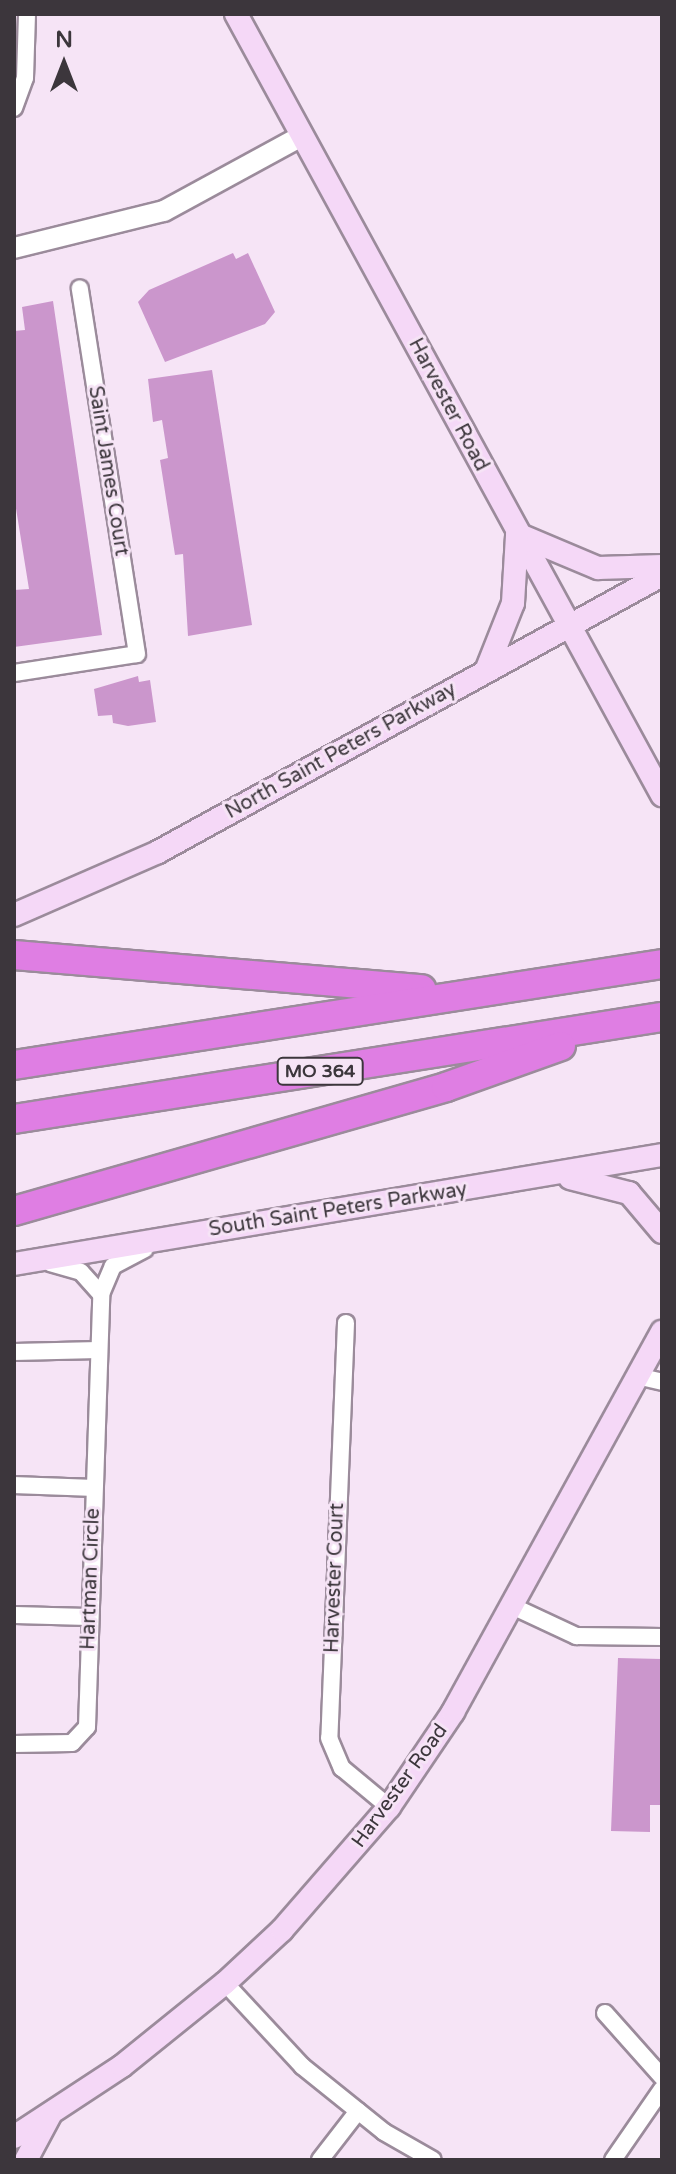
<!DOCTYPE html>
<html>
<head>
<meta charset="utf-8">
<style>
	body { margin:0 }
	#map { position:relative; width:676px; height:2174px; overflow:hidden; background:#f6e4f6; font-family:"Varela Round",sans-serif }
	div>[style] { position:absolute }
	.building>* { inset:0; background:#cb96cc }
	.roads { filter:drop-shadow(2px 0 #9b8b9b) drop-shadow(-2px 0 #9b8b9b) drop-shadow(0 2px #9b8b9b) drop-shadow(0 -2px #9b8b9b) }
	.minor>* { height:16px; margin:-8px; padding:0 8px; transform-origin:8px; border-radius:8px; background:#fff }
	.tertiary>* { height:20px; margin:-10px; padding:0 10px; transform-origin:10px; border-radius:10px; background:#fff }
	.secondary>* { height:22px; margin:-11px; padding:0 11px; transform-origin:11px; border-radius:11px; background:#f5d8f7 }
	.motorway>* { height:28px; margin:-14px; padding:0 14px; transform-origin:14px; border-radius:14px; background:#df7ee3 }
	span { translate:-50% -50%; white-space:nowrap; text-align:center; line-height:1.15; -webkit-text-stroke:6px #f6e4f6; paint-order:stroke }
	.shield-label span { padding:2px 6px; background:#f6e4f6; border:2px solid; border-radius:6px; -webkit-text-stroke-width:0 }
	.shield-label { font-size:18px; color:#3c363c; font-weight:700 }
	.street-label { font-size:20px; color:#3c363c }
	.frame { position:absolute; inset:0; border:16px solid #3c363c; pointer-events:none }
	.north { position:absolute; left:24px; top:24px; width:80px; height:80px; -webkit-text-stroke:6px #f6e4f6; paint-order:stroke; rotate:0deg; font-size:22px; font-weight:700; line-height:32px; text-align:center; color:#3c363c }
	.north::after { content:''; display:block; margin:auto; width:28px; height:36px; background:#3c363c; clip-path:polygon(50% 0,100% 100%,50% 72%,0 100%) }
</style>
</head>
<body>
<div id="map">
	<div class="building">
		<div style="clip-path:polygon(233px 253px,236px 259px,248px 253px,275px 312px,265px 324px,165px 362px,138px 302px,149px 290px)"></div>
		<div style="clip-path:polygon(53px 301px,102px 635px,14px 647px,14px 590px,29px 589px,14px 496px,14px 331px,25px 330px,22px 307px)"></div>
		<div style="clip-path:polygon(212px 370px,252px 625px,188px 636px,183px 554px,175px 555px,160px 460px,168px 458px,162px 420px,153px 422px,148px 379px)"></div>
		<div style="clip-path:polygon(138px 676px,139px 682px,150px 680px,156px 722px,128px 726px,113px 723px,112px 715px,98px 716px,94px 689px)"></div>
		<div style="clip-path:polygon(618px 1658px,662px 1659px,662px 1805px,650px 1805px,650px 1832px,611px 1831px)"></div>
	</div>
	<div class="roads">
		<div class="minor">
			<div style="left:14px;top:108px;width:32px;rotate:-70deg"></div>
			<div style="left:25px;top:78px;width:64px;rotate:-88.2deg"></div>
			<div style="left:14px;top:673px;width:124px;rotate:-8.8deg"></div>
			<div style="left:137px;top:654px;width:370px;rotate:-98.9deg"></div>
			<div style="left:50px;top:1263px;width:32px;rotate:16deg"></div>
			<div style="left:81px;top:1272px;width:30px;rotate:48deg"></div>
			<div style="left:346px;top:1323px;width:415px;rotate:92.3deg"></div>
			<div style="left:329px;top:1738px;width:33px;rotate:67deg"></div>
			<div style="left:342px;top:1768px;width:61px;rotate:39.7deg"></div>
			<div style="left:14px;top:1352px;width:85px;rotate:-1.3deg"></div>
			<div style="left:637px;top:1376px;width:26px;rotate:13deg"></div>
			<div style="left:14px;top:1485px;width:80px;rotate:2.1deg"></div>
			<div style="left:512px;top:1606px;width:71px;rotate:25.1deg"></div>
			<div style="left:576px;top:1636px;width:86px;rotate:0.7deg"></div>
			<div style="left:14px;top:1615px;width:75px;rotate:1.5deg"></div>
			<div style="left:14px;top:1744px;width:58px;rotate:-1deg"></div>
			<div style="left:72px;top:1743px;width:22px;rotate:-47deg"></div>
			<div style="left:87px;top:1727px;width:433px;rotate:-88.1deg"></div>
			<div style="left:101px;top:1294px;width:30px;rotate:-67deg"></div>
			<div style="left:113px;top:1266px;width:36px;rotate:-28deg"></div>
			<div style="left:225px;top:1983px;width:113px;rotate:47.1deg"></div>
			<div style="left:302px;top:2066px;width:105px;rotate:38.8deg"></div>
			<div style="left:384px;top:2132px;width:56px;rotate:29.7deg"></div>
			<div style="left:605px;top:2013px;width:86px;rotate:48.3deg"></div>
			<div style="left:320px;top:2160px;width:62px;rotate:-52.2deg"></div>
			<div style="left:613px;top:2160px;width:86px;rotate:-55.4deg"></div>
		</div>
		<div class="tertiary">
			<div style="left:14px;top:248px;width:154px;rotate:-13.9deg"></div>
			<div style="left:164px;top:211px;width:153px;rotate:-28.6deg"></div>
		</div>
		<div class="secondary">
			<div style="left:236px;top:14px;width:890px;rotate:61.39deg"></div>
			<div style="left:517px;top:534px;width:88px;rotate:22.8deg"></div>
			<div style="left:598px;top:568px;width:64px;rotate:-1.8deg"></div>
			<div style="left:486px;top:671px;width:73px;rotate:-68.3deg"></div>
			<div style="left:513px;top:603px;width:68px;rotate:-86.6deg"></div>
			<div style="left:14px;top:915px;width:157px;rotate:-23.6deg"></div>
			<div style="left:158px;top:852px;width:575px;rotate:-28.79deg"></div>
			<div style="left:570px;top:1178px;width:61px;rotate:14.3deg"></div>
			<div style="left:629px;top:1193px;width:51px;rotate:49.8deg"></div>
			<div style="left:14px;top:1264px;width:657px;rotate:-9.55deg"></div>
			<div style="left:14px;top:2137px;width:129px;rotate:-33.3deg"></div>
			<div style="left:122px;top:2066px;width:132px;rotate:-38.9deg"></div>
			<div style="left:225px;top:1983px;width:78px;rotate:-42.9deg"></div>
			<div style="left:282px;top:1930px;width:163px;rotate:-49deg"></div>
			<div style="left:389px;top:1807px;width:115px;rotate:-56deg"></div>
			<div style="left:453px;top:1712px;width:434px;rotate:-61.2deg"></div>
			<div style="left:26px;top:2160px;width:51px;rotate:-61.9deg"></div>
		</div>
		<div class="motorway">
			<div style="left:14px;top:955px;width:409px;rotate:4.8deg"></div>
			<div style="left:14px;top:1065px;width:656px;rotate:-8.86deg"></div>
			<div style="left:14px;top:1119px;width:656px;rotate:-8.95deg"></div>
			<div style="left:14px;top:1211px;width:449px;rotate:-16deg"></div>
			<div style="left:446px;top:1087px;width:122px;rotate:-19.6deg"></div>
		</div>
	</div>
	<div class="shield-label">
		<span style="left:320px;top:1071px">MO 364</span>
	</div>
	<div class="street-label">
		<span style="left:448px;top:405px;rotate:62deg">Harvester Road</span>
		<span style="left:108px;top:471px;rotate:81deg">Saint James Court</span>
		<span style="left:341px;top:751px;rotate:-29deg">North Saint Peters Parkway</span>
		<span style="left:338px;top:1210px;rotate:-9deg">South Saint Peters Parkway</span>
		<span style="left:335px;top:1578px;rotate:-88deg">Harvester Court</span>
		<span style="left:91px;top:1579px;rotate:-88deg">Hartman Circle</span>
		<span style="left:400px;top:1786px;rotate:-54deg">Harvester Road</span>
	</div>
	<div class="frame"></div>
	<div class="north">N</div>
</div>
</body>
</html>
